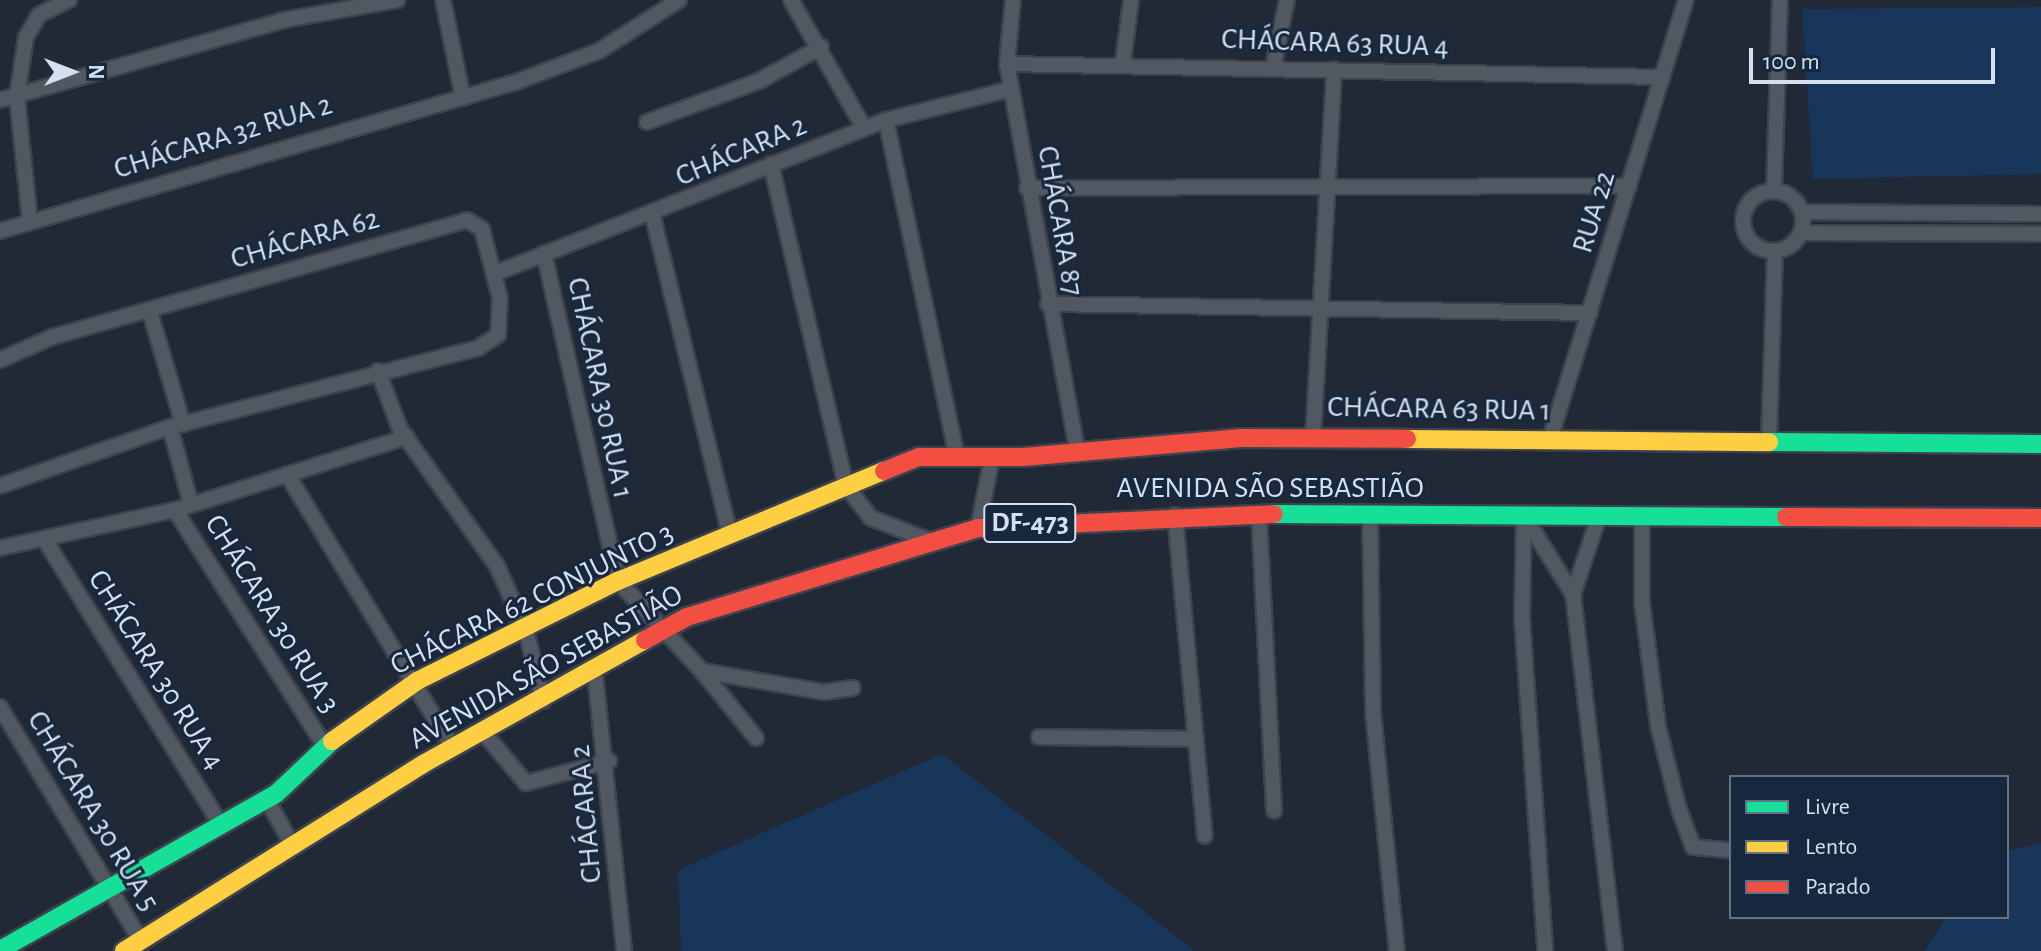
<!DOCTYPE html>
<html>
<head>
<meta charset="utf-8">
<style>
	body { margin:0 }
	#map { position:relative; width:2041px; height:951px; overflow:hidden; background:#202935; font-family:"Alegreya Sans",sans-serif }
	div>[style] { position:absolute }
	.green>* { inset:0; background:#18355a }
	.roads { filter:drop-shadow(2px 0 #3c434e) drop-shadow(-2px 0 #3c434e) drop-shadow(0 2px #3c434e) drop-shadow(0 -2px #3c434e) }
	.street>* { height:14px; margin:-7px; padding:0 7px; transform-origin:7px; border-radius:7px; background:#515861 }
	.street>.ring { margin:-7px; padding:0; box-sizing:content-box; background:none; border:14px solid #515861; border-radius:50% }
	.fast>* { height:18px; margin:-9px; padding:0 9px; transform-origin:9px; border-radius:9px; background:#16e098 }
	.slow>* { height:18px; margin:-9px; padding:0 9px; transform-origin:9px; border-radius:9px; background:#ffcf43 }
	.jam>* { height:18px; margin:-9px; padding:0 9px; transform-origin:9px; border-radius:9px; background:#f24e42 }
	span { translate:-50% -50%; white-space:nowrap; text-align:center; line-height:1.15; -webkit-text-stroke:6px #17283e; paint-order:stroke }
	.shield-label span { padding:2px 6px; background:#17283e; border:2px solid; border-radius:6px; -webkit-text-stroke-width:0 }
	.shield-label { font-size:28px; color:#d5e0ee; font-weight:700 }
	.street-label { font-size:30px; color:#d5e0ee }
	.legend { position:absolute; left:1729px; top:775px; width:280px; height:144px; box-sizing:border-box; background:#17283e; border:2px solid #637284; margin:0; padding:10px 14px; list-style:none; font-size:24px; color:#d5e0ee }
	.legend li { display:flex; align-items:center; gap:16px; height:40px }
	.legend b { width:40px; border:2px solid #637284 }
	.north { position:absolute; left:32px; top:32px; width:80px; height:80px; -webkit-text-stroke:6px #17283e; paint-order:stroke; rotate:90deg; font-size:22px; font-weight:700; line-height:32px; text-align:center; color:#d5e0ee }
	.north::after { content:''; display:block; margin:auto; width:28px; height:36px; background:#d5e0ee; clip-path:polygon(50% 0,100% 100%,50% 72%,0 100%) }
	.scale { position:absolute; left:1749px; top:48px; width:246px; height:36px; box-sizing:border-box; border:4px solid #d5e0ee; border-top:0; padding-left:10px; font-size:24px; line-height:28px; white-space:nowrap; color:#d5e0ee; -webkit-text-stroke:6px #17283e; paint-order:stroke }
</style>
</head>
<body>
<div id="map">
	<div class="green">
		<div style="clip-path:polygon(2041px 7px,2041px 174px,1813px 179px,1802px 9px)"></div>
		<div style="clip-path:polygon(942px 754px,1195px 951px,681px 951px,678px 870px)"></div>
		<div style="clip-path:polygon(2041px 843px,2041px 951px,1925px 951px,1946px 917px,2007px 917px,2007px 851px)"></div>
	</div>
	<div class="roads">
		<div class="street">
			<div style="left:443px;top:0;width:100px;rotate:78.5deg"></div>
			<div style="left:791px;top:0;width:147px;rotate:60.3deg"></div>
			<div style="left:1013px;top:0;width:64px;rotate:95.4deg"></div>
			<div style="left:1007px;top:64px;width:392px;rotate:79.7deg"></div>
			<div style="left:1123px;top:62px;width:63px;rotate:-82.6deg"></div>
			<div style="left:1007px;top:64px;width:655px;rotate:1.14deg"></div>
			<div style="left:1273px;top:68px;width:69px;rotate:-78.4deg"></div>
			<div style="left:0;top:100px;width:295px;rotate:-15.7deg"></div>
			<div style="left:284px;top:20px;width:115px;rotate:-10deg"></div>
			<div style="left:886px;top:120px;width:340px;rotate:78.1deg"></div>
			<div style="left:647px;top:122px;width:119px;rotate:-20.1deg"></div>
			<div style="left:759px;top:81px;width:71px;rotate:-28.7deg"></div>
			<div style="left:771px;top:164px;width:331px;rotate:76.9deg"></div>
			<div style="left:846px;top:486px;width:41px;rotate:52deg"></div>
			<div style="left:871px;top:518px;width:64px;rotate:21deg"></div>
			<div style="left:1027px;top:188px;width:602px;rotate:-0.19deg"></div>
			<div style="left:1774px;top:190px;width:190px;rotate:-88.2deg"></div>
			<div class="ring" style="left:1743px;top:191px;width:46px;height:46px"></div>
			<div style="left:1802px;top:212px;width:239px;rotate:0.5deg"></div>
			<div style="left:653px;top:217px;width:328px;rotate:76.4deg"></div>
			<div style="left:30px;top:222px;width:127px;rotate:-95.9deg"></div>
			<div style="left:17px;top:96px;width:60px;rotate:-81.3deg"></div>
			<div style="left:26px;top:37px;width:26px;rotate:-59deg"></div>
			<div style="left:39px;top:15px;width:34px;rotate:-27deg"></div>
			<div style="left:0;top:231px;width:537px;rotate:-16.11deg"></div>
			<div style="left:516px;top:82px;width:89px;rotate:-20.5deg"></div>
			<div style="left:599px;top:51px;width:95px;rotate:-32.5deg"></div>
			<div style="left:1801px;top:233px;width:240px;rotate:0.2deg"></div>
			<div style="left:544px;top:253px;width:336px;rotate:77.3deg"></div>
			<div style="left:618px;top:581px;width:123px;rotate:47deg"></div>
			<div style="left:702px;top:671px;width:124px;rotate:9.8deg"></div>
			<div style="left:824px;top:692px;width:29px;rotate:-8deg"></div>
			<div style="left:496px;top:273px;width:419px;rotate:-21.4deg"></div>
			<div style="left:886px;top:120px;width:129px;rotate:-13.9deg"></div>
			<div style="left:1048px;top:304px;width:542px;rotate:0.95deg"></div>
			<div style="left:150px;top:312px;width:117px;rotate:73.6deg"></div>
			<div style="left:0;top:360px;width:57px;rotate:-23.9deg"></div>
			<div style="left:52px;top:337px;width:431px;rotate:-15.7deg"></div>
			<div style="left:467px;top:220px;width:17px;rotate:31deg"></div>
			<div style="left:482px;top:229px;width:71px;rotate:75.4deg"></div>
			<div style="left:500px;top:298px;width:37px;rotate:93deg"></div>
			<div style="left:498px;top:335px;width:24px;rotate:147deg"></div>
			<div style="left:478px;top:348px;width:318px;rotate:165.6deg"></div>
			<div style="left:170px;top:427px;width:180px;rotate:160.9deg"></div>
			<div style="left:378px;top:371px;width:62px;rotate:69.2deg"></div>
			<div style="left:400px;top:429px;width:168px;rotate:54.7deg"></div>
			<div style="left:497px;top:566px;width:70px;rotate:65.6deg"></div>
			<div style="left:526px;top:630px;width:73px;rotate:76.5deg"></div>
			<div style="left:170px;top:427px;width:80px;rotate:74.7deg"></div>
			<div style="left:1313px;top:438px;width:369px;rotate:-86.7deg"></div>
			<div style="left:1550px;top:439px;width:460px;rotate:-72.8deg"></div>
			<div style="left:1769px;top:440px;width:189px;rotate:-88.2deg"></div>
			<div style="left:287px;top:474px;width:320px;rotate:58.8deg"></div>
			<div style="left:175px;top:510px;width:280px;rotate:57.6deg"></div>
			<div style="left:1259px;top:514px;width:297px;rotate:87.1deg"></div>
			<div style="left:1175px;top:515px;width:322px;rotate:84.7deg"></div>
			<div style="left:1370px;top:515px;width:197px;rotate:89.1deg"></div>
			<div style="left:1373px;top:712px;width:240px;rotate:84.3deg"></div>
			<div style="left:1524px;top:515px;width:103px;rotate:91.1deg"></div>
			<div style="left:1522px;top:618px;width:334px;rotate:86deg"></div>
			<div style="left:1524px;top:516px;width:92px;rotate:57.9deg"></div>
			<div style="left:1599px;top:516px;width:82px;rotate:108.4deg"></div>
			<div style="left:1573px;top:594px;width:359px;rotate:83.3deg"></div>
			<div style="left:1642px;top:516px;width:86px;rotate:90deg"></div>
			<div style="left:1642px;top:602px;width:125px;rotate:82.6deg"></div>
			<div style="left:1658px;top:726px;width:86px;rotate:75.8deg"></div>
			<div style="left:1679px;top:809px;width:40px;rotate:69.8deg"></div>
			<div style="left:1693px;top:847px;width:38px;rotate:5deg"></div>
			<div style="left:978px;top:528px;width:72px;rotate:-78.8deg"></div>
			<div style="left:45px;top:540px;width:337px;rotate:58.3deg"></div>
			<div style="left:0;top:548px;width:179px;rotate:-12.3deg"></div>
			<div style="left:175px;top:510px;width:243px;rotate:-17.5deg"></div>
			<div style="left:702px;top:671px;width:86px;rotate:51.1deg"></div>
			<div style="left:595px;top:674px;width:279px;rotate:84deg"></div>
			<div style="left:0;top:707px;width:273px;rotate:58.9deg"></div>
			<div style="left:483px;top:732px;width:67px;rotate:49.9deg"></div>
			<div style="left:526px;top:783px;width:86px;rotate:-14.8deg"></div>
			<div style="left:1039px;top:737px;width:157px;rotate:0.7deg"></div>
			<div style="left:267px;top:800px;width:53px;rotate:60.5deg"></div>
		</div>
		<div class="fast">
			<div style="left:1769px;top:442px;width:272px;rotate:0.4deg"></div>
			<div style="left:1274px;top:514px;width:512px;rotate:0.34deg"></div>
			<div style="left:0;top:950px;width:317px;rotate:-29.5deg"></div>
			<div style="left:276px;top:794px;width:77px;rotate:-43.4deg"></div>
		</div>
		<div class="slow">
			<div style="left:1407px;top:439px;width:362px;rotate:0.5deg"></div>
			<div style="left:332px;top:741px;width:104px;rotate:-35.2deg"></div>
			<div style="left:417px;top:681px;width:225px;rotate:-26.5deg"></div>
			<div style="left:618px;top:581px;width:288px;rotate:-22.5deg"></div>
			<div style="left:124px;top:951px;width:353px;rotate:-32deg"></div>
			<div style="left:423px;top:764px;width:254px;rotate:-29.2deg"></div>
		</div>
		<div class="jam">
			<div style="left:884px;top:471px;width:38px;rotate:-22deg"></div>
			<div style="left:919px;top:457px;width:104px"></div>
			<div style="left:1023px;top:457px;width:219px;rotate:-5deg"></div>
			<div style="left:1241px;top:438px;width:166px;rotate:0.3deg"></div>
			<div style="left:1786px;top:517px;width:255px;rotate:0.2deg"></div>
			<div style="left:645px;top:640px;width:48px;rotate:-28.7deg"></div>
			<div style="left:687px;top:617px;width:304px;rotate:-17deg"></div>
			<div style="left:978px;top:528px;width:296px;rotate:-2.7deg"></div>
		</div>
	</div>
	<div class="shield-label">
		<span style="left:1030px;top:523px">DF-473</span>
	</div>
	<div class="street-label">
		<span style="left:1335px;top:43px;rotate:2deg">CHÁCARA 63 RUA 4</span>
		<span style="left:223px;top:137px;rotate:-17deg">CHÁCARA 32 RUA 2</span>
		<span style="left:741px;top:151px;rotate:-23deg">CHÁCARA 2</span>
		<span style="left:1594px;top:212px;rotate:-73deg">RUA 22</span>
		<span style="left:1060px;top:221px;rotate:80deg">CHÁCARA 87</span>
		<span style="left:305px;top:239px;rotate:-16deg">CHÁCARA 62</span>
		<span style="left:600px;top:388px;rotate:78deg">CHÁCARA 30 RUA 1</span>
		<span style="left:1439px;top:409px;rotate:1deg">CHÁCARA 63 RUA 1</span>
		<span style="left:1270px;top:488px">AVENIDA SÃO SEBASTIÃO</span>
		<span style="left:532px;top:599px;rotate:-26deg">CHÁCARA 62 CONJUNTO 3</span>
		<span style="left:272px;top:614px;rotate:58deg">CHÁCARA 30 RUA 3</span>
		<span style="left:546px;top:667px;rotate:-29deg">AVENIDA SÃO SEBASTIÃO</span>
		<span style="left:156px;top:670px;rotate:58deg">CHÁCARA 30 RUA 4</span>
		<span style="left:93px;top:811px;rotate:59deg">CHÁCARA 30 RUA 5</span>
		<span style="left:586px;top:814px;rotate:-95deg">CHÁCARA 2</span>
	</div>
	<ul class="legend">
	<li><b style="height:10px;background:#16e098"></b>Livre</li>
	<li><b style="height:10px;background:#ffcf43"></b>Lento</li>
	<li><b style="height:10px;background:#f24e42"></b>Parado</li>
	</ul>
	<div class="north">N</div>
	<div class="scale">100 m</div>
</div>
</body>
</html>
